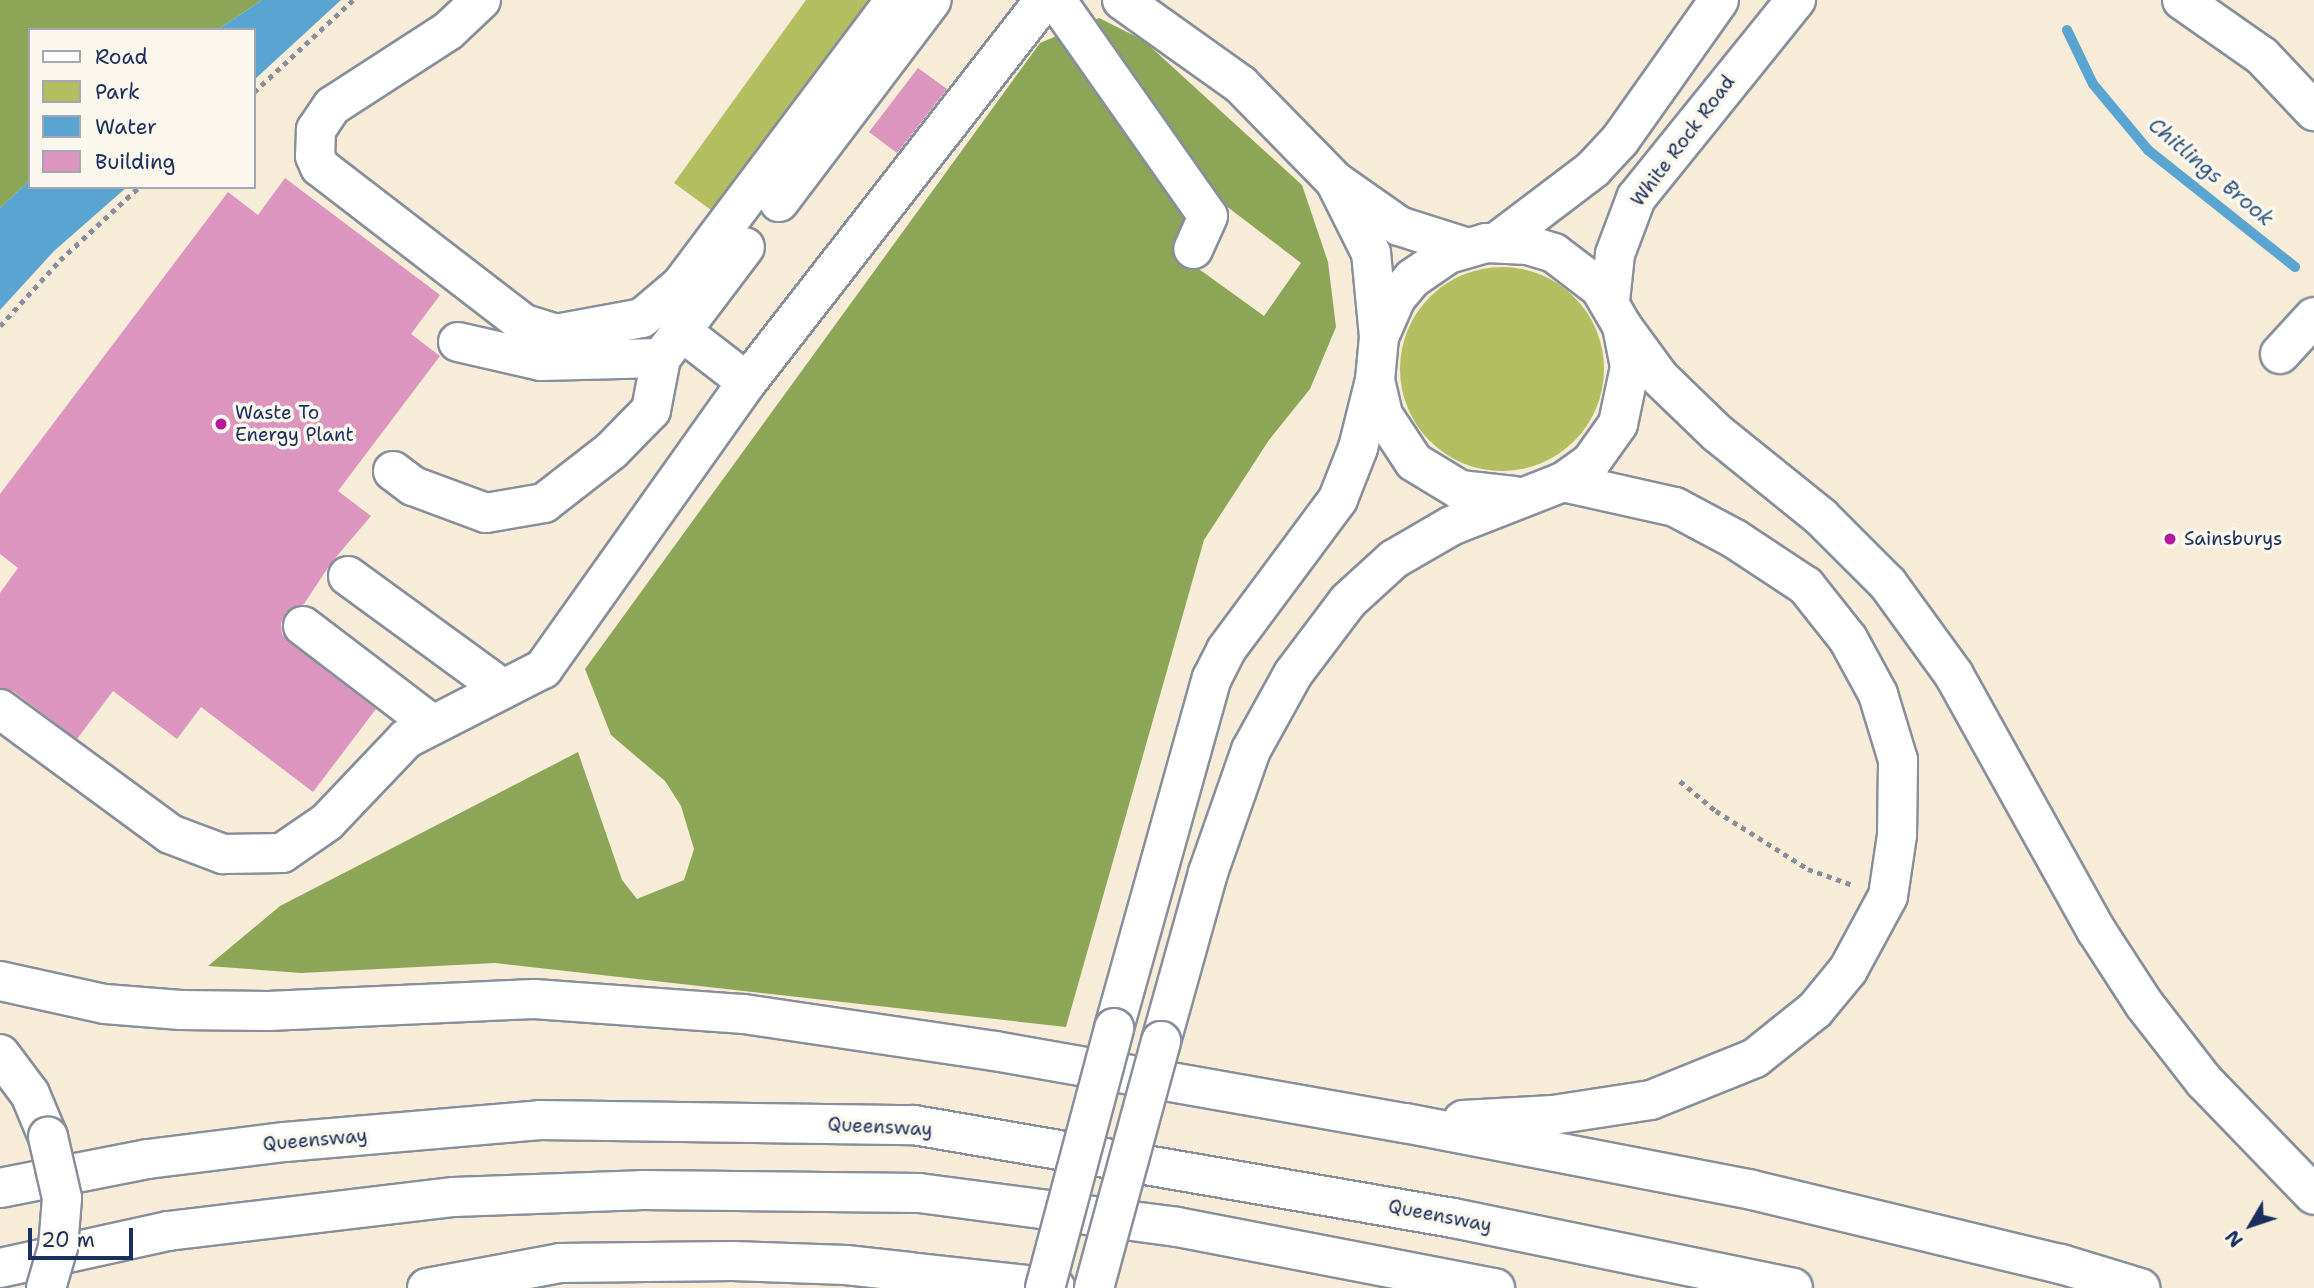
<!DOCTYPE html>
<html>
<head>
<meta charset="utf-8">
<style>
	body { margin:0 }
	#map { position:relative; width:2314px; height:1288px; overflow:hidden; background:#f6ecd8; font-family:"Shantell Sans",sans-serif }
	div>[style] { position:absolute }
	.green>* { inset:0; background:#b2be5f }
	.round { border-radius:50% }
	.forest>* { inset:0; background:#8da556 }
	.water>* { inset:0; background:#59a4d1 }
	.stream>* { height:10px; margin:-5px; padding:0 5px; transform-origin:5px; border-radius:5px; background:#59a4d1 }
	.building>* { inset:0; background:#db95be }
	.path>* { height:4.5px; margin-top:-2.25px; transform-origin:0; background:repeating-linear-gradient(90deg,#888e9b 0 5px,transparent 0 10px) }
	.roads { filter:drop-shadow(2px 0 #888e9b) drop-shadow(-2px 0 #888e9b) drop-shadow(0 2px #888e9b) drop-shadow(0 -2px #888e9b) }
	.minor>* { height:38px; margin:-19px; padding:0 19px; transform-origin:19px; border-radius:19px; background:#fff }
	.major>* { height:38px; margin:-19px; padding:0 19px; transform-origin:19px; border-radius:19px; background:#fff }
	.highway>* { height:38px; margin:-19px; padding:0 19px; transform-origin:19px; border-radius:19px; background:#fff }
	.bridges { filter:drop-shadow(2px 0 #888e9b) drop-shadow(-2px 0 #888e9b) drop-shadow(0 2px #888e9b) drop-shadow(0 -2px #888e9b) }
	.major-bridge>* { height:38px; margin:-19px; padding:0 19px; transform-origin:19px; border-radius:19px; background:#fff }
	.highway-bridge>* { height:38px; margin:-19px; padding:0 19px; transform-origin:19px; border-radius:19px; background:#fff }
	.dots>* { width:19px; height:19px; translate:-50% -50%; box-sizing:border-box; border:4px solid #fbf7ec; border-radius:50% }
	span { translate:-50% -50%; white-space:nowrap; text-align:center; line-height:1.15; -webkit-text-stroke:7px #fbf7ec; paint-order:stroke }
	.street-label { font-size:19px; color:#1b2f5e }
	.poi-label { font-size:19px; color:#1b2f5e }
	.left { translate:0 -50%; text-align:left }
	.water-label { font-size:21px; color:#315886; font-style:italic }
	.legend { position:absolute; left:28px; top:28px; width:228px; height:161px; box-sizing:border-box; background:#fbf7ec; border:2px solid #a1a7b3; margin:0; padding:9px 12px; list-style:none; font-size:21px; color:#1b2f5e }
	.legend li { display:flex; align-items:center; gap:14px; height:35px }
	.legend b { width:35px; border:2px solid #a1a7b3 }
	.north { position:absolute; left:2216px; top:1190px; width:70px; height:70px; -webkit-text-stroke:5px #fbf7ec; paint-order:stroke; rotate:231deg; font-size:19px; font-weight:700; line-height:28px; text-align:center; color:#1b2f5e }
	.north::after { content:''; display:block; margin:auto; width:24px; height:32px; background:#1b2f5e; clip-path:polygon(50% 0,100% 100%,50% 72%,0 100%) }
	.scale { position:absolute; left:28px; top:1228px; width:105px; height:32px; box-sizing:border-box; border:4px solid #1b2f5e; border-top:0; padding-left:9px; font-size:21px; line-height:24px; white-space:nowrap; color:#1b2f5e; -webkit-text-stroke:5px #fbf7ec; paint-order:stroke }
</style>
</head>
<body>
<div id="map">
	<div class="green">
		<div style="clip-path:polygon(806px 0,878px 0,718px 215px,674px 183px)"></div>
		<div class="round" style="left:1400px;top:267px;width:204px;height:204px"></div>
	</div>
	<div class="forest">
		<div style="clip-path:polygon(0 0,262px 0,217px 30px,30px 30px,30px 180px,0 208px)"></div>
		<div style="clip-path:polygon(1099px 18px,1143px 40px,1302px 185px,1328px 262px,1336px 327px,1310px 389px,1269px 440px,1204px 540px,1066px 1027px,495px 963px,301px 973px,208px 966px,280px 906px,578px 752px,622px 880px,637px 899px,684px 880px,694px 849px,681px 806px,665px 781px,611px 735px,585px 669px,1040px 43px,1068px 31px,1186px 213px,1185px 259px,1264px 316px,1301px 263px,1200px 186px,1083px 25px)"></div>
	</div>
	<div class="water">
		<div style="clip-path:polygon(262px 0,341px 0,254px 80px,254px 30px,217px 30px)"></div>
		<div style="clip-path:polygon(30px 180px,30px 187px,127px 187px,54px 251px,0 310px,0 208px)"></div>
	</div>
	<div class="stream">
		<div style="left:2067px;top:30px;width:60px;rotate:64.3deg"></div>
		<div style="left:2093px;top:84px;width:86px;rotate:50.2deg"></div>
		<div style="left:2148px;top:150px;width:188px;rotate:38.5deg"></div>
	</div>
	<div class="building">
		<div style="clip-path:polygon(918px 68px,947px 89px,897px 153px,869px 132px)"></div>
		<div style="clip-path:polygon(285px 178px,440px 295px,411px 334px,440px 356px,338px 491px,371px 516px,331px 563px,304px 604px,286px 612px,281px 623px,282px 634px,290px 643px,376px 709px,313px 792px,201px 707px,177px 739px,113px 691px,77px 739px,13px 691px,0 688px,0 593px,18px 568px,0 554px,0 494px,228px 192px,258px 215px)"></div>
	</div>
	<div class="path">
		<div style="left:254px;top:92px;width:135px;rotate:-42.9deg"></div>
		<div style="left:0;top:326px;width:89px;rotate:-47.7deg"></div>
		<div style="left:60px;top:260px;width:108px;rotate:-42.7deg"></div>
		<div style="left:1680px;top:781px;width:47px;rotate:39.8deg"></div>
		<div style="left:1716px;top:811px;width:109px;rotate:32.2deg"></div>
		<div style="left:1808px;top:869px;width:48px;rotate:19.6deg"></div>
	</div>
	<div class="roads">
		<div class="minor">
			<div style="left:481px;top:0;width:45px;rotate:136.8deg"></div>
			<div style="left:448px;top:31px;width:138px;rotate:147.1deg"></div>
			<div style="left:332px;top:106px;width:29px;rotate:124deg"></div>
			<div style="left:316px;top:130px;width:26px;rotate:92deg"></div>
			<div style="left:315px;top:156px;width:12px;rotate:66deg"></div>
			<div style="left:320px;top:167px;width:257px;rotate:37.6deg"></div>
			<div style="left:524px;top:324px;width:34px;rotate:17deg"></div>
			<div style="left:556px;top:334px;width:87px;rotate:-10.5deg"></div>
			<div style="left:642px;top:318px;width:51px;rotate:-40.2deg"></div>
			<div style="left:681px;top:285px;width:356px;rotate:-53.1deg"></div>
			<div style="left:1056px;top:0;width:264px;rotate:54.9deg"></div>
			<div style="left:1208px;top:216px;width:36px;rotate:114deg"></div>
			<div style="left:1122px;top:0;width:146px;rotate:35.5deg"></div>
			<div style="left:1241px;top:85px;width:134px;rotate:45.6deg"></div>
			<div style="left:2182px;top:0;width:98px;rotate:35deg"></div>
			<div style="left:2262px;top:56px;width:76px;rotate:46.6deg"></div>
			<div style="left:779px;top:202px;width:253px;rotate:-52.9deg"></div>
			<div style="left:1497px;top:242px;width:121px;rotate:-37.2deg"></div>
			<div style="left:1593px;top:169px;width:40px;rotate:-47deg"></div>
			<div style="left:1620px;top:140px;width:171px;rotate:-54.7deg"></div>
			<div style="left:1610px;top:301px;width:47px;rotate:-83.9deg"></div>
			<div style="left:1615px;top:254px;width:60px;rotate:-69.4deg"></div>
			<div style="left:1636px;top:198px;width:255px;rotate:-51.1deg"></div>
			<div style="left:681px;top:331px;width:83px;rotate:37.7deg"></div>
			<div style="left:1379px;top:337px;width:84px;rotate:-95.4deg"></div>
			<div style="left:1371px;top:253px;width:80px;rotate:-116.6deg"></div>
			<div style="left:1335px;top:181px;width:78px;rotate:35.1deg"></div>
			<div style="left:1399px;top:226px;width:72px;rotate:17.7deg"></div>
			<div style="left:458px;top:342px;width:85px;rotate:12.9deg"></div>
			<div style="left:541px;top:361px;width:120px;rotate:-1.4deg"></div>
			<div style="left:661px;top:358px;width:139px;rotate:-52.9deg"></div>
			<div style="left:2280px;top:354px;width:50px;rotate:-47.4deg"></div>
			<div style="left:393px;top:471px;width:25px;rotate:37deg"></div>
			<div style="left:413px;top:486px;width:78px;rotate:20.3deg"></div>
			<div style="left:486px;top:513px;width:59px;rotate:-9.8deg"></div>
			<div style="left:544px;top:503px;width:86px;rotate:-37.9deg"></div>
			<div style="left:612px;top:450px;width:56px;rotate:-45.7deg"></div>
			<div style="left:651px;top:410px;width:53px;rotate:-79.1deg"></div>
			<div style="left:348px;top:576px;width:192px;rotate:36.1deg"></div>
			<div style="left:303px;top:626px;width:163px;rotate:37.3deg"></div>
			<div style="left:0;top:709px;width:211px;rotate:36.3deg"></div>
			<div style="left:170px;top:834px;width:57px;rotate:20.7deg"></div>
			<div style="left:223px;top:854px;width:59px;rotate:-1deg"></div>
			<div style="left:282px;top:853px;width:55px;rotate:-34.6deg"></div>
			<div style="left:327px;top:822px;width:115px;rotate:-46.4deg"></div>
			<div style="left:406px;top:739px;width:154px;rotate:-27.1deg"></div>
			<div style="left:543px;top:669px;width:352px;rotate:-54.6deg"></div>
			<div style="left:747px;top:382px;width:484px;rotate:-52.1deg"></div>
		</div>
		<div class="major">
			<div style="left:1375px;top:380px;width:36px;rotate:77deg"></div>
			<div style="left:1383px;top:415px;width:56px;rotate:56.6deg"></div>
			<div style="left:1414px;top:462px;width:54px;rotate:31.3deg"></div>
			<div style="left:1460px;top:490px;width:54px;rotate:6.3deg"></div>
			<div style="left:1114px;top:1028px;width:363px;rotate:-74.4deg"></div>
			<div style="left:1212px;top:678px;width:31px;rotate:-63deg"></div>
			<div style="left:1226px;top:650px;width:188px;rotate:-53.4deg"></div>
			<div style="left:1338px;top:499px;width:55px;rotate:-68.6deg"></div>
			<div style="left:1358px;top:448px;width:70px;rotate:-76deg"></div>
			<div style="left:1375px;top:380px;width:43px;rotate:-84.7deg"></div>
			<div style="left:1379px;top:337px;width:43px;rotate:-66.4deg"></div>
			<div style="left:1396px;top:298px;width:26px;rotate:-50deg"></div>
			<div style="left:1413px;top:278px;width:42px;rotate:-34.4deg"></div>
			<div style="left:1448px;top:254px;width:40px;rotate:-16deg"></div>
			<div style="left:1486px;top:243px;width:42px;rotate:2.7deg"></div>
			<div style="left:1528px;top:245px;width:27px;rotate:17deg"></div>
			<div style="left:1554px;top:253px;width:58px;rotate:37.3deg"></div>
			<div style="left:1600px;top:288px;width:44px;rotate:59.9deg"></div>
			<div style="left:1622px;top:326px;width:42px;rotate:79deg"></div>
			<div style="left:1630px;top:367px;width:58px;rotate:101.9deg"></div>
			<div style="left:1618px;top:424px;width:47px;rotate:125.4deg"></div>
			<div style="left:1591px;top:462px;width:34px;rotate:144deg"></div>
			<div style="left:1563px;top:482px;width:120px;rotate:158.6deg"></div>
			<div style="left:1451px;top:526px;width:66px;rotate:149.9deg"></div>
			<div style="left:1394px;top:559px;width:62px;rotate:137.6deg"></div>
			<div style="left:1348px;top:601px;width:91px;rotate:127deg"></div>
			<div style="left:1293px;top:674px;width:87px;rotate:118.9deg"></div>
			<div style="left:1251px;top:750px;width:130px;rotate:109.3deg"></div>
			<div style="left:1208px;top:873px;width:174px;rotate:105.6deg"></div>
		</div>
		<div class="highway">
			<div style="left:1622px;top:326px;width:64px;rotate:53.8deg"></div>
			<div style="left:1660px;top:378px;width:79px;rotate:44deg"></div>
			<div style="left:1717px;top:433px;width:134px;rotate:38.9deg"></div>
			<div style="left:1821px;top:517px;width:95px;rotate:45deg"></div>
			<div style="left:1888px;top:584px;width:112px;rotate:54deg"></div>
			<div style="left:1954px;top:675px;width:292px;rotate:60.9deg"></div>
			<div style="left:2096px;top:930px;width:88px;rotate:57deg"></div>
			<div style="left:2144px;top:1004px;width:98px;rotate:52.1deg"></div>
			<div style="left:2204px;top:1081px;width:158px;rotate:46deg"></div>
			<div style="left:0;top:981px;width:107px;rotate:12.4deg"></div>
			<div style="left:105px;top:1004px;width:76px;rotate:4.5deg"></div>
			<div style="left:181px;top:1010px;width:87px;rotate:0.7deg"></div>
			<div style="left:268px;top:1011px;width:266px;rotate:-2.6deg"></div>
			<div style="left:534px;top:999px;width:211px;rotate:4.1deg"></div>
			<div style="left:744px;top:1014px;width:254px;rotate:8.4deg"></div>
			<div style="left:995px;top:1051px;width:416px;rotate:10deg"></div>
			<div style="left:1405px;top:1123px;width:353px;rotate:10.9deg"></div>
			<div style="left:1752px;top:1190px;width:318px;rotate:13.5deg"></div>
			<div style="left:2061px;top:1264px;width:83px;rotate:16.9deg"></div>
			<div style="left:0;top:1054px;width:50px;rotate:53.1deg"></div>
			<div style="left:30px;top:1094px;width:47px;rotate:67.3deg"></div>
			<div style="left:1463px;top:1120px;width:90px;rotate:-3.2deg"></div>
			<div style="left:1553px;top:1115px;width:99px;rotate:-8.7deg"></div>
			<div style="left:1651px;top:1100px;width:112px;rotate:-22deg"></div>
			<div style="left:1755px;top:1058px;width:77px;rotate:-38.7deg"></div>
			<div style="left:1815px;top:1010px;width:52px;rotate:-50.5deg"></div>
			<div style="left:1848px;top:970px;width:84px;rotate:-61.6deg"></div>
			<div style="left:1888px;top:896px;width:62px;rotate:-81.6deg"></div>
			<div style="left:1897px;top:835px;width:75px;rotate:-89.2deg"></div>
			<div style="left:1898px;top:760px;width:69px;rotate:-106.9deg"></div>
			<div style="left:1878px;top:694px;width:63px;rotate:-118.6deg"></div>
			<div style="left:1848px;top:639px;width:68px;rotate:-128.4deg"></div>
			<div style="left:1806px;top:586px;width:85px;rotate:-146.5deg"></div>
			<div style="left:1735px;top:539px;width:68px;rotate:-151.9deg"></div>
			<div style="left:1675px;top:507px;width:115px;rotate:-167.4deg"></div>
			<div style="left:0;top:1188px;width:151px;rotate:-11.1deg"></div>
			<div style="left:148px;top:1159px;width:138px;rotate:-7.1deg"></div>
			<div style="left:285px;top:1142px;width:256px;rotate:-4.9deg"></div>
			<div style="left:540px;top:1120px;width:374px;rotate:0.8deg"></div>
			<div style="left:914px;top:1125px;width:547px;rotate:9.79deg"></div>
			<div style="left:1453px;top:1218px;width:347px;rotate:11.6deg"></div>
			<div style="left:0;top:1268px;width:172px;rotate:-12.4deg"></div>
			<div style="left:168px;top:1231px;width:288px;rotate:-6.8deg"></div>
			<div style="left:454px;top:1197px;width:189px;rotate:-2.1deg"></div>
			<div style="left:643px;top:1190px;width:276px;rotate:0.6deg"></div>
			<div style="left:919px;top:1193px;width:260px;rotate:7.5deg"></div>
			<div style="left:1177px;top:1227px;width:324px;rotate:10.9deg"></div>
			<div style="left:427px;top:1288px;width:135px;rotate:-10.6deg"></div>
			<div style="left:560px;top:1263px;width:173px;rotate:-0.7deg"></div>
			<div style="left:733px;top:1261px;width:113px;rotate:2deg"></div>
			<div style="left:846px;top:1265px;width:211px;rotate:6.3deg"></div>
		</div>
	</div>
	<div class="bridges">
		<div class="major-bridge">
			<div style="left:1045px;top:1288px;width:269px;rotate:-75.1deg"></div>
			<div style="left:1094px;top:1288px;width:256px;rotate:-74.8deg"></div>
		</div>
		<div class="highway-bridge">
			<div style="left:46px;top:1288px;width:43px;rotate:-73.7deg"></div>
			<div style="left:58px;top:1247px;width:49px;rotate:-85.3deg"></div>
			<div style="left:62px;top:1198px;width:63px;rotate:-102.9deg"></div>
		</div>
	</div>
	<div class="dots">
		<div style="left:221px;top:424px;background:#b5179e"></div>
		<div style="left:2170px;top:539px;background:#b5179e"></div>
	</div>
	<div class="street-label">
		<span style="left:1683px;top:141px;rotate:-53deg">White Rock Road</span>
		<span style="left:880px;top:1127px;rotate:3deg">Queensway</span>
		<span style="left:315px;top:1140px;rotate:-5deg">Queensway</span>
		<span style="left:1440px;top:1216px;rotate:11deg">Queensway</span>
	</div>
	<div class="poi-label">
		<span class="left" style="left:235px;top:424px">Waste To<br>Energy Plant</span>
		<span class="left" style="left:2184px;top:539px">Sainsburys</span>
	</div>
	<div class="water-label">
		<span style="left:2211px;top:172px;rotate:40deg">Chitlings Brook</span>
	</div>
	<ul class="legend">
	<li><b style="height:9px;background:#fff"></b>Road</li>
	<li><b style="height:19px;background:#b2be5f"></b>Park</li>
	<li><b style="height:19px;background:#59a4d1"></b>Water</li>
	<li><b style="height:19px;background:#db95be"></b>Building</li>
	</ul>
	<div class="north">N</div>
	<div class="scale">20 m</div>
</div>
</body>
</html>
